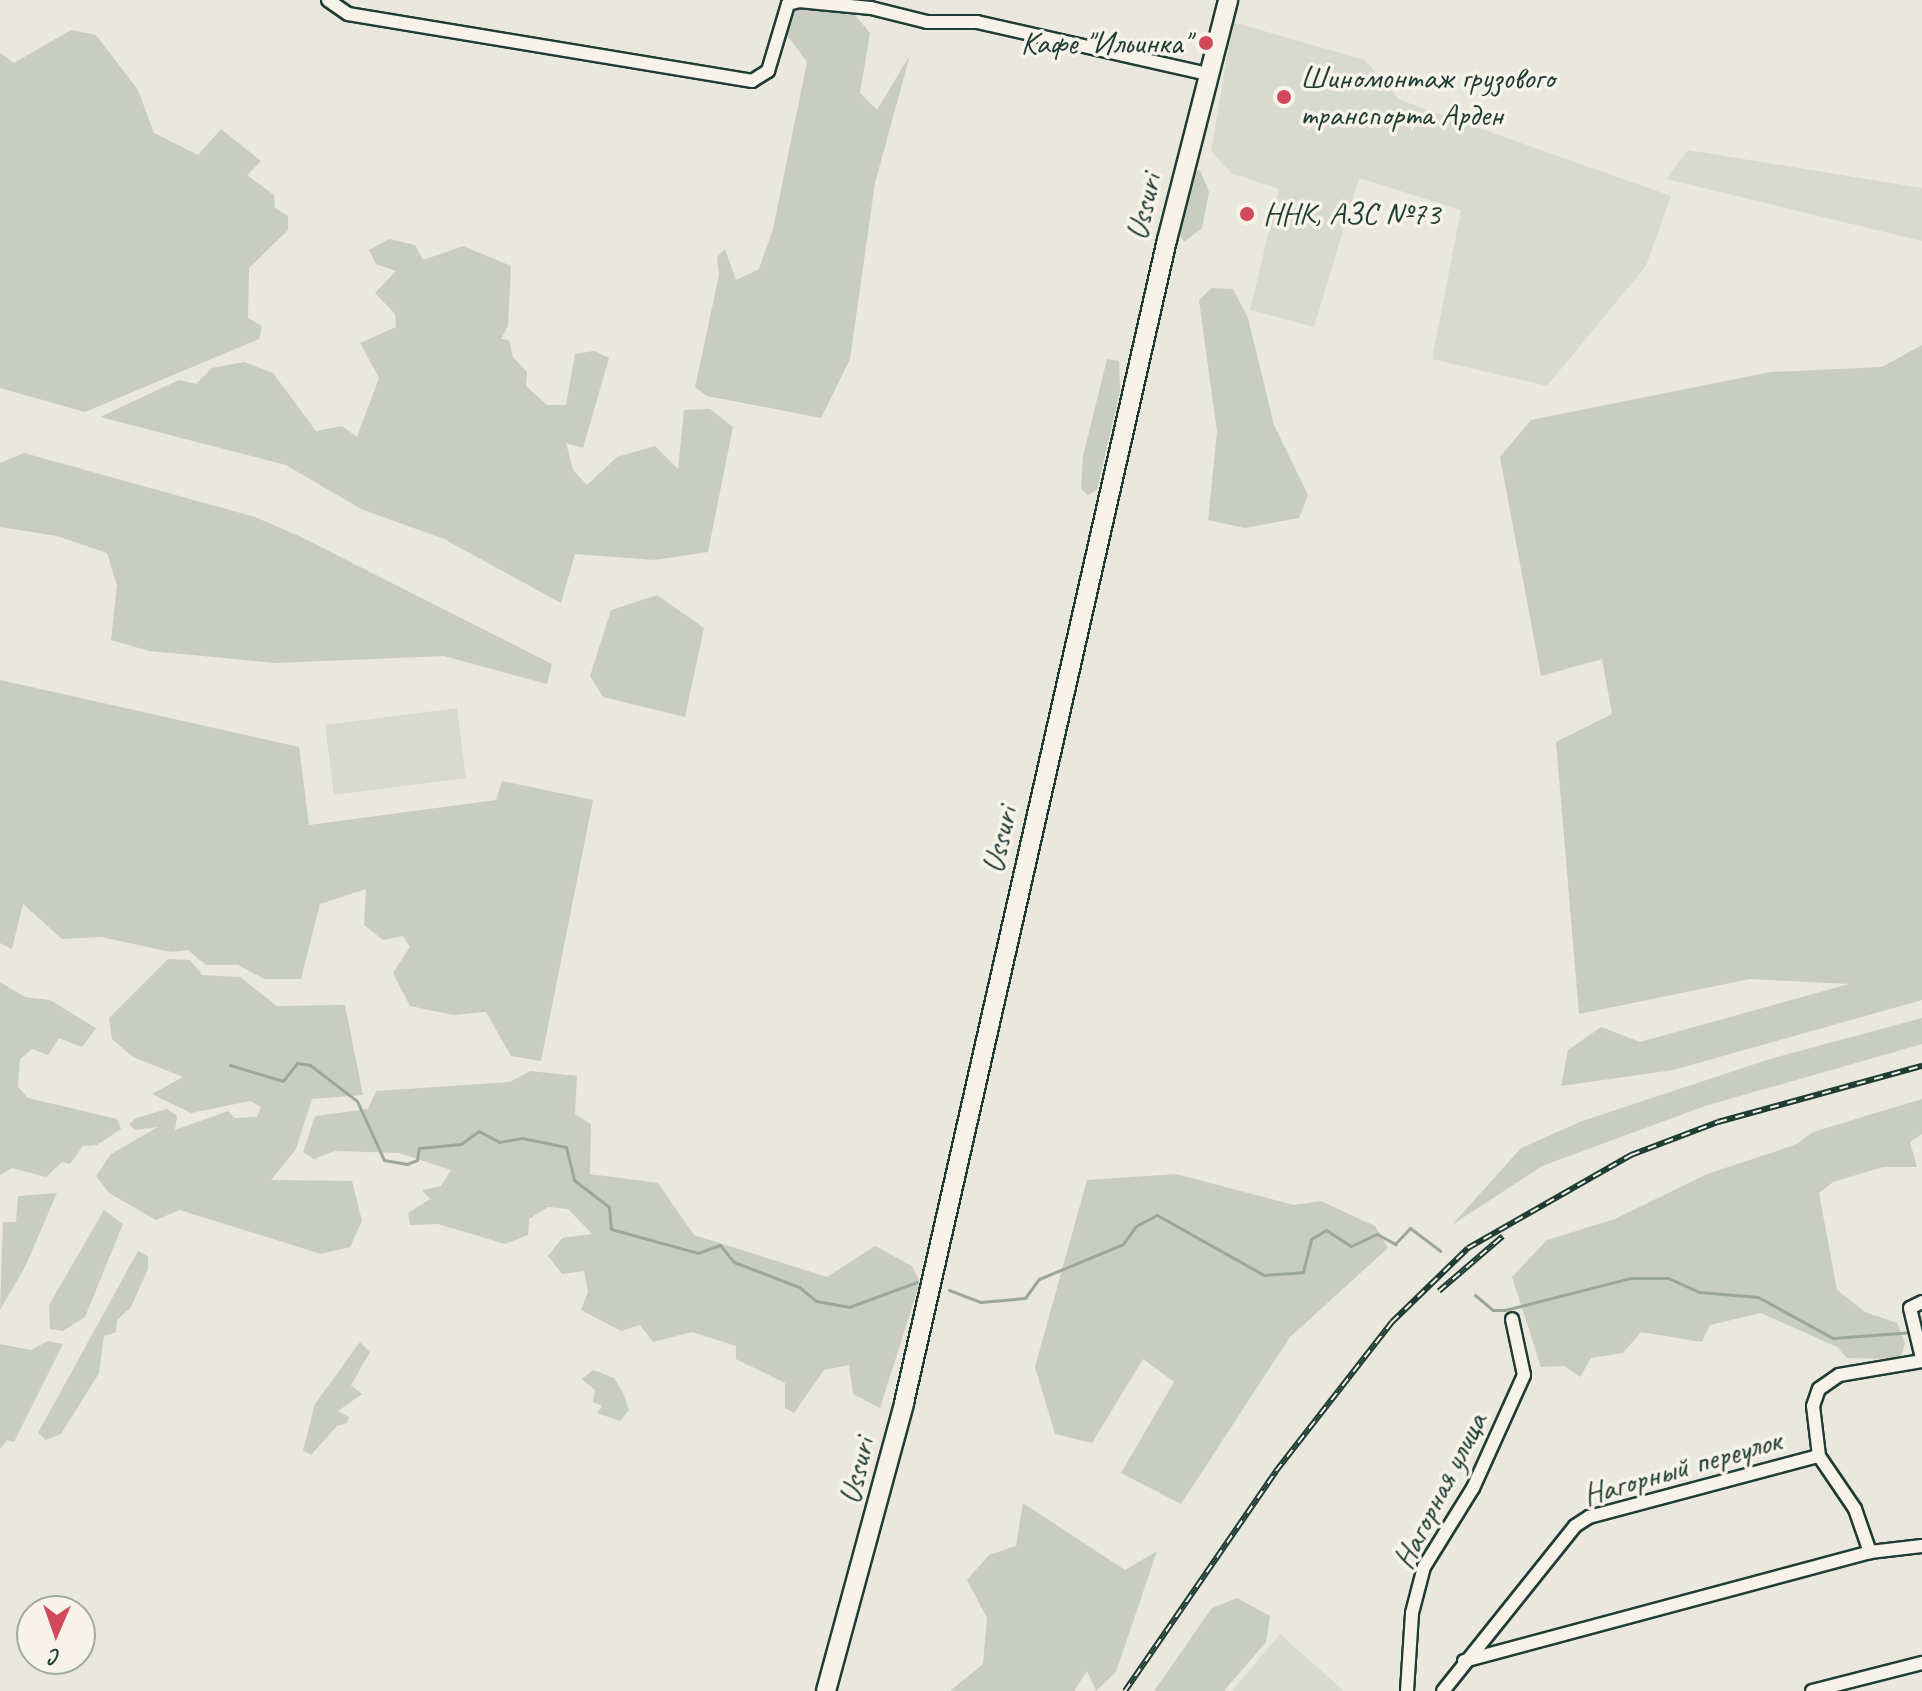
<!DOCTYPE html>
<html>
<head>
<meta charset="utf-8">
<style>
	body { margin:0 }
	#map { position:relative; width:1922px; height:1691px; overflow:hidden; background:#eae8dd; font-family:Caveat,sans-serif }
	div>[style] { position:absolute }
	.built>* { inset:0; background:#d9dacf }
	.green>* { inset:0; background:#c8ccc1 }
	.stream>* { height:3px; margin:-1.5px; padding:0 1.5px; transform-origin:1.5px; border-radius:1.5px; background:#9ca69c }
	.roads { filter:drop-shadow(2px 0 #1f3d34) drop-shadow(-2px 0 #1f3d34) drop-shadow(0 2px #1f3d34) drop-shadow(0 -2px #1f3d34) }
	.minor>* { height:12px; margin:-6px; padding:0 6px; transform-origin:6px; border-radius:6px; background:#f7f3e8 }
	.highway>* { height:18px; margin:-9px; padding:0 9px; transform-origin:9px; border-radius:9px; background:#f7f3e8 }
	.rail>* { height:6px; margin-top:-3px; transform-origin:0; background:repeating-linear-gradient(90deg,#f7f3e8 0 9px,#1f3d34 0 18px); box-sizing:border-box; border-block:2px solid #1f3d34 }
	.dots>* { width:22px; height:22px; translate:-50% -50%; box-sizing:border-box; border:4px solid #f7f3e8; border-radius:50% }
	span { translate:-50% -50%; white-space:nowrap; text-align:center; line-height:1.15; -webkit-text-stroke:7px #f7f3e8; paint-order:stroke }
	.poi-label { font-size:32px; color:#1f3d34 }
	.right { translate:-100% -50%; text-align:right }
	.left { translate:0 -50%; text-align:left }
	.street-label { font-size:32px; color:#1f3d34 }
	.north { position:absolute; left:16px; top:1595px; width:80px; height:80px; box-sizing:border-box; background:#f7f3e8; border:2px solid #a1aaa0; border-radius:50%; rotate:182deg; font-size:22px; font-weight:700; line-height:32px; text-align:center; color:#1f3d34 }
	.north::after { content:''; display:block; margin:auto; width:28px; height:36px; background:#d1495b; clip-path:polygon(50% 0,100% 100%,50% 72%,0 100%) }
</style>
</head>
<body>
<div id="map">
	<div class="built">
		<div style="clip-path:polygon(1233px 22px,1365px 60px,1400px 100px,1671px 196px,1646px 266px,1547px 386px,1432px 359px,1461px 210px,1359px 178px,1314px 327px,1250px 310px,1279px 189px,1231px 173px,1211px 151px)"></div>
		<div style="clip-path:polygon(1688px 150px,1922px 188px,1922px 241px,1666px 179px)"></div>
		<div style="clip-path:polygon(457px 708px,466px 778px,334px 795px,325px 725px)"></div>
		<div style="clip-path:polygon(1280px 1634px,1344px 1691px,1232px 1691px)"></div>
	</div>
	<div class="green">
		<div style="clip-path:polygon(810px 5px,850px 9px,870px 33px,860px 93px,877px 110px,910px 55px,875px 183px,850px 359px,821px 418px,707px 396px,695px 387px,719px 275px,717px 257px,725px 249px,736px 280px,759px 269px,773px 229px,807px 62px,784px 31px,793px 11px)"></div>
		<div style="clip-path:polygon(71px 30px,96px 35px,138px 90px,154px 133px,198px 155px,221px 129px,261px 161px,247px 175px,274px 195px,275px 208px,288px 216px,288px 230px,249px 268px,248px 318px,262px 326px,259px 339px,85px 412px,0 388px,0 53px,14px 63px)"></div>
		<div style="clip-path:polygon(1200px 170px,1209px 192px,1202px 228px,1184px 242px,1174px 225px,1193px 172px)"></div>
		<div style="clip-path:polygon(389px 239px,415px 245px,423px 260px,463px 246px,511px 266px,508px 326px,501px 339px,509px 340px,513px 357px,527px 372px,526px 386px,547px 405px,566px 405px,575px 354px,594px 351px,609px 358px,583px 448px,566px 443px,573px 470px,587px 485px,617px 457px,655px 446px,678px 469px,684px 410px,710px 409px,733px 427px,708px 552px,654px 560px,575px 554px,561px 603px,444px 539px,361px 509px,286px 465px,100px 417px,179px 380px,196px 384px,212px 368px,244px 362px,273px 373px,316px 431px,342px 426px,357px 437px,379px 378px,360px 343px,396px 327px,395px 314px,375px 293px,396px 271px,376px 264px,369px 250px)"></div>
		<div style="clip-path:polygon(1212px 288px,1233px 289px,1248px 318px,1274px 425px,1308px 495px,1299px 518px,1245px 528px,1208px 520px,1217px 432px,1199px 300px)"></div>
		<div style="clip-path:polygon(1922px 345px,1922px 1000px,1673px 1070px,1561px 1086px,1568px 1050px,1601px 1027px,1640px 1042px,1849px 984px,1750px 979px,1579px 1014px,1556px 742px,1612px 714px,1602px 659px,1541px 676px,1500px 457px,1531px 420px,1771px 372px,1882px 367px)"></div>
		<div style="clip-path:polygon(1107px 359px,1119px 361px,1120px 391px,1097px 490px,1088px 495px,1081px 489px,1083px 456px)"></div>
		<div style="clip-path:polygon(24px 453px,255px 517px,299px 536px,552px 664px,547px 684px,444px 656px,276px 663px,149px 651px,111px 640px,117px 585px,107px 553px,57px 536px,0 527px,0 463px)"></div>
		<div style="clip-path:polygon(657px 595px,704px 628px,685px 717px,603px 697px,590px 676px,611px 610px)"></div>
		<div style="clip-path:polygon(0 680px,299px 747px,309px 825px,496px 800px,502px 781px,593px 800px,541px 1061px,511px 1056px,486px 1012px,453px 1015px,410px 1006px,393px 973px,410px 947px,403px 936px,383px 940px,364px 925px,366px 889px,320px 904px,301px 979px,264px 979px,238px 965px,206px 965px,188px 950px,171px 952px,101px 937px,62px 939px,23px 904px,12px 949px,0 943px)"></div>
		<div style="clip-path:polygon(168px 959px,190px 960px,202px 975px,240px 977px,277px 1006px,345px 1005px,363px 1095px,312px 1099px,296px 1149px,271px 1180px,352px 1181px,362px 1221px,350px 1247px,321px 1254px,180px 1210px,156px 1220px,109px 1193px,96px 1176px,111px 1154px,158px 1127px,135px 1130px,129px 1124px,136px 1118px,167px 1109px,177px 1116px,175px 1130px,228px 1111px,234px 1118px,257px 1117px,261px 1107px,250px 1101px,191px 1113px,152px 1094px,183px 1077px,133px 1057px,112px 1039px,109px 1018px)"></div>
		<div style="clip-path:polygon(0 982px,25px 997px,50px 1000px,96px 1028px,82px 1047px,59px 1038px,48px 1055px,32px 1049px,20px 1059px,18px 1087px,28px 1098px,117px 1119px,121px 1129px,97px 1145px,83px 1146px,70px 1164px,62px 1162px,46px 1177px,12px 1168px,0 1175px)"></div>
		<div style="clip-path:polygon(1922px 1018px,1922px 1044px,1705px 1106px,1542px 1166px,1452px 1225px,1521px 1148px,1582px 1121px,1770px 1059px)"></div>
		<div style="clip-path:polygon(530px 1071px,577px 1076px,575px 1114px,591px 1124px,590px 1174px,658px 1183px,694px 1235px,827px 1277px,875px 1246px,912px 1266px,920px 1282px,880px 1408px,853px 1394px,849px 1365px,824px 1370px,794px 1413px,785px 1408px,785px 1383px,736px 1359px,736px 1346px,692px 1332px,653px 1342px,640px 1325px,621px 1331px,581px 1310px,588px 1292px,584px 1271px,562px 1274px,548px 1256px,562px 1238px,592px 1234px,568px 1209px,548px 1207px,529px 1219px,528px 1235px,505px 1244px,438px 1224px,410px 1225px,408px 1213px,430px 1199px,422px 1190px,441px 1186px,451px 1170px,399px 1153px,335px 1151px,314px 1159px,303px 1152px,315px 1116px,368px 1109px,376px 1091px,510px 1082px)"></div>
		<div style="clip-path:polygon(1922px 1099px,1922px 1134px,1910px 1142px,1917px 1167px,1883px 1167px,1833px 1182px,1819px 1193px,1837px 1290px,1865px 1312px,1897px 1323px,1905px 1343px,1900px 1359px,1847px 1358px,1837px 1347px,1761px 1313px,1710px 1325px,1702px 1342px,1641px 1332px,1623px 1353px,1591px 1358px,1580px 1377px,1564px 1366px,1541px 1367px,1512px 1277px,1547px 1240px,1615px 1219px,1707px 1174px,1795px 1145px,1813px 1132px)"></div>
		<div style="clip-path:polygon(1176px 1174px,1294px 1205px,1321px 1201px,1375px 1226px,1388px 1248px,1290px 1337px,1181px 1504px,1121px 1473px,1174px 1382px,1143px 1359px,1092px 1443px,1055px 1434px,1035px 1367px,1087px 1180px)"></div>
		<div style="clip-path:polygon(57px 1193px,25px 1267px,0 1310px,3px 1222px,16px 1222px,18px 1196px)"></div>
		<div style="clip-path:polygon(104px 1210px,123px 1224px,85px 1317px,63px 1331px,50px 1329px,49px 1305px)"></div>
		<div style="clip-path:polygon(138px 1251px,148px 1256px,148px 1269px,131px 1307px,117px 1320px,116px 1332px,104px 1336px,99px 1373px,61px 1434px,46px 1440px,38px 1433px)"></div>
		<div style="clip-path:polygon(48px 1341px,63px 1344px,14px 1442px,7px 1440px,0 1449px,0 1344px,31px 1350px)"></div>
		<div style="clip-path:polygon(360px 1342px,370px 1352px,351px 1385px,362px 1394px,338px 1411px,349px 1417px,347px 1423px,337px 1426px,311px 1455px,303px 1450px,315px 1404px)"></div>
		<div style="clip-path:polygon(593px 1370px,614px 1378px,623px 1393px,629px 1410px,620px 1421px,597px 1413px,602px 1406px,593px 1402px,595px 1390px,582px 1379px)"></div>
		<div style="clip-path:polygon(1023px 1503px,1125px 1570px,1157px 1551px,1116px 1672px,1096px 1691px,1087px 1671px,1074px 1691px,950px 1691px,983px 1664px,987px 1618px,967px 1580px,989px 1555px,1016px 1546px)"></div>
		<div style="clip-path:polygon(1237px 1598px,1270px 1616px,1266px 1642px,1224px 1691px,1154px 1691px,1212px 1608px)"></div>
	</div>
	<div class="stream">
		<div style="left:230px;top:1065px;width:55px;rotate:16.8deg"></div>
		<div style="left:283px;top:1081px;width:23px;rotate:-52deg"></div>
		<div style="left:297px;top:1063px;width:13px;rotate:9deg"></div>
		<div style="left:310px;top:1065px;width:59px;rotate:37.5deg"></div>
		<div style="left:357px;top:1101px;width:65px;rotate:65.4deg"></div>
		<div style="left:384px;top:1160px;width:23px;rotate:10deg"></div>
		<div style="left:407px;top:1164px;width:11px;rotate:-22deg"></div>
		<div style="left:417px;top:1160px;width:12px;rotate:-81deg"></div>
		<div style="left:419px;top:1148px;width:42px;rotate:-5.4deg"></div>
		<div style="left:461px;top:1144px;width:22px;rotate:-36deg"></div>
		<div style="left:479px;top:1131px;width:23px;rotate:29deg"></div>
		<div style="left:499px;top:1142px;width:23px;rotate:-10deg"></div>
		<div style="left:522px;top:1138px;width:45px;rotate:11.6deg"></div>
		<div style="left:566px;top:1147px;width:34px;rotate:76deg"></div>
		<div style="left:574px;top:1180px;width:44px;rotate:37.6deg"></div>
		<div style="left:609px;top:1207px;width:22px;rotate:85deg"></div>
		<div style="left:611px;top:1229px;width:90px;rotate:15.4deg"></div>
		<div style="left:698px;top:1253px;width:23px;rotate:-20deg"></div>
		<div style="left:720px;top:1245px;width:22px;rotate:51deg"></div>
		<div style="left:734px;top:1262px;width:70px;rotate:21deg"></div>
		<div style="left:799px;top:1287px;width:22px;rotate:39deg"></div>
		<div style="left:816px;top:1301px;width:34px;rotate:10deg"></div>
		<div style="left:849px;top:1307px;width:72px;rotate:-20.2deg"></div>
		<div style="left:949px;top:1290px;width:34px;rotate:21deg"></div>
		<div style="left:981px;top:1302px;width:44px;rotate:-5.2deg"></div>
		<div style="left:1025px;top:1298px;width:24px;rotate:-54deg"></div>
		<div style="left:1039px;top:1279px;width:91px;rotate:-22.6deg"></div>
		<div style="left:1123px;top:1244px;width:22px;rotate:-54deg"></div>
		<div style="left:1136px;top:1226px;width:24px;rotate:-28deg"></div>
		<div style="left:1157px;top:1215px;width:123px;rotate:29.3deg"></div>
		<div style="left:1264px;top:1275px;width:39px;rotate:-4deg"></div>
		<div style="left:1303px;top:1272px;width:34px;rotate:-76deg"></div>
		<div style="left:1311px;top:1239px;width:17px;rotate:-31deg"></div>
		<div style="left:1326px;top:1230px;width:30px;rotate:33deg"></div>
		<div style="left:1351px;top:1246px;width:29px;rotate:-25deg"></div>
		<div style="left:1377px;top:1234px;width:21px;rotate:29deg"></div>
		<div style="left:1395px;top:1244px;width:22px;rotate:-47deg"></div>
		<div style="left:1410px;top:1228px;width:38px;rotate:37deg"></div>
		<div style="left:1475px;top:1295px;width:23px;rotate:40deg"></div>
		<div style="left:1493px;top:1310px;width:12px"></div>
		<div style="left:1505px;top:1310px;width:130px;rotate:-14.3deg"></div>
		<div style="left:1631px;top:1278px;width:37px"></div>
		<div style="left:1668px;top:1278px;width:34px;rotate:24deg"></div>
		<div style="left:1699px;top:1292px;width:59px;rotate:4.8deg"></div>
		<div style="left:1758px;top:1297px;width:85px;rotate:28.7deg"></div>
		<div style="left:1833px;top:1338px;width:80px;rotate:-4.3deg"></div>
	</div>
	<div class="roads">
		<div class="minor">
			<div style="left:328px;top:0;width:24px;rotate:35deg"></div>
			<div style="left:348px;top:14px;width:410px;rotate:9.4deg"></div>
			<div style="left:752px;top:81px;width:19px;rotate:-32deg"></div>
			<div style="left:768px;top:71px;width:70px;rotate:-73.4deg"></div>
			<div style="left:788px;top:4px;width:11px;rotate:-15deg"></div>
			<div style="left:799px;top:1px;width:72px;rotate:5.6deg"></div>
			<div style="left:871px;top:8px;width:58px;rotate:14deg"></div>
			<div style="left:927px;top:22px;width:50px"></div>
			<div style="left:977px;top:22px;width:236px;rotate:12.7deg"></div>
			<div style="left:1922px;top:1302px;width:13px;rotate:153deg"></div>
			<div style="left:1910px;top:1308px;width:51px;rotate:76.5deg"></div>
			<div style="left:1819px;top:1456px;width:50px;rotate:-96.8deg"></div>
			<div style="left:1813px;top:1406px;width:18px;rotate:-71deg"></div>
			<div style="left:1819px;top:1389px;width:24px;rotate:-35deg"></div>
			<div style="left:1839px;top:1375px;width:84px;rotate:-9.6deg"></div>
			<div style="left:1464px;top:1661px;width:420px;rotate:-15deg"></div>
			<div style="left:1870px;top:1552px;width:52px;rotate:-6.6deg"></div>
			<div style="left:1407px;top:1691px;width:78px;rotate:-86.3deg"></div>
			<div style="left:1412px;top:1613px;width:48px;rotate:-75.4deg"></div>
			<div style="left:1424px;top:1567px;width:93px;rotate:-58.2deg"></div>
			<div style="left:1473px;top:1488px;width:124px;rotate:-65.7deg"></div>
			<div style="left:1524px;top:1375px;width:57px;rotate:-102.1deg"></div>
			<div style="left:1443px;top:1691px;width:211px;rotate:-51.3deg"></div>
			<div style="left:1575px;top:1526px;width:17px;rotate:-33deg"></div>
			<div style="left:1589px;top:1517px;width:238px;rotate:-14.9deg"></div>
			<div style="left:1819px;top:1456px;width:64px;rotate:55.8deg"></div>
			<div style="left:1855px;top:1509px;width:46px;rotate:70.8deg"></div>
			<div style="left:1812px;top:1691px;width:114px;rotate:-14.3deg"></div>
		</div>
		<div class="highway">
			<div style="left:826px;top:1691px;width:298px;rotate:-74.8deg"></div>
			<div style="left:904px;top:1403px;width:1192px;rotate:-77.26deg"></div>
			<div style="left:1167px;top:240px;width:248px;rotate:-75.7deg"></div>
		</div>
	</div>
	<div class="rail">
		<div style="left:1439px;top:1291px;width:84px;rotate:-40.7deg"></div>
		<div style="left:1125px;top:1691px;width:267px;rotate:-55.5deg"></div>
		<div style="left:1276px;top:1471px;width:189px;rotate:-52.1deg"></div>
		<div style="left:1392px;top:1322px;width:106px;rotate:-44.2deg"></div>
		<div style="left:1468px;top:1248px;width:188px;rotate:-29.7deg"></div>
		<div style="left:1631px;top:1155px;width:93px;rotate:-20.8deg"></div>
		<div style="left:1718px;top:1122px;width:212px;rotate:-15.4deg"></div>
	</div>
	<div class="dots">
		<div style="left:1206px;top:43px;background:#d1495b"></div>
		<div style="left:1284px;top:97px;background:#d1495b"></div>
		<div style="left:1247px;top:214px;background:#d1495b"></div>
	</div>
	<div class="poi-label">
		<span class="right" style="left:1190px;top:43px">Кафе "Ильинка"</span>
		<span class="left" style="left:1300px;top:97px">Шиномонтаж грузового<br>транспорта Арден</span>
		<span class="left" style="left:1263px;top:214px">ННК, АЗС №73</span>
	</div>
	<div class="street-label">
		<span style="left:1144px;top:207px;rotate:-77deg">Ussuri</span>
		<span style="left:1000px;top:840px;rotate:-77deg">Ussuri</span>
		<span style="left:1682px;top:1468px;rotate:-16deg">Нагорный переулок</span>
		<span style="left:857px;top:1471px;rotate:-77deg">Ussuri</span>
		<span style="left:1440px;top:1491px;rotate:-63deg">Нагорная улица</span>
	</div>
	<div class="north">С</div>
</div>
</body>
</html>
